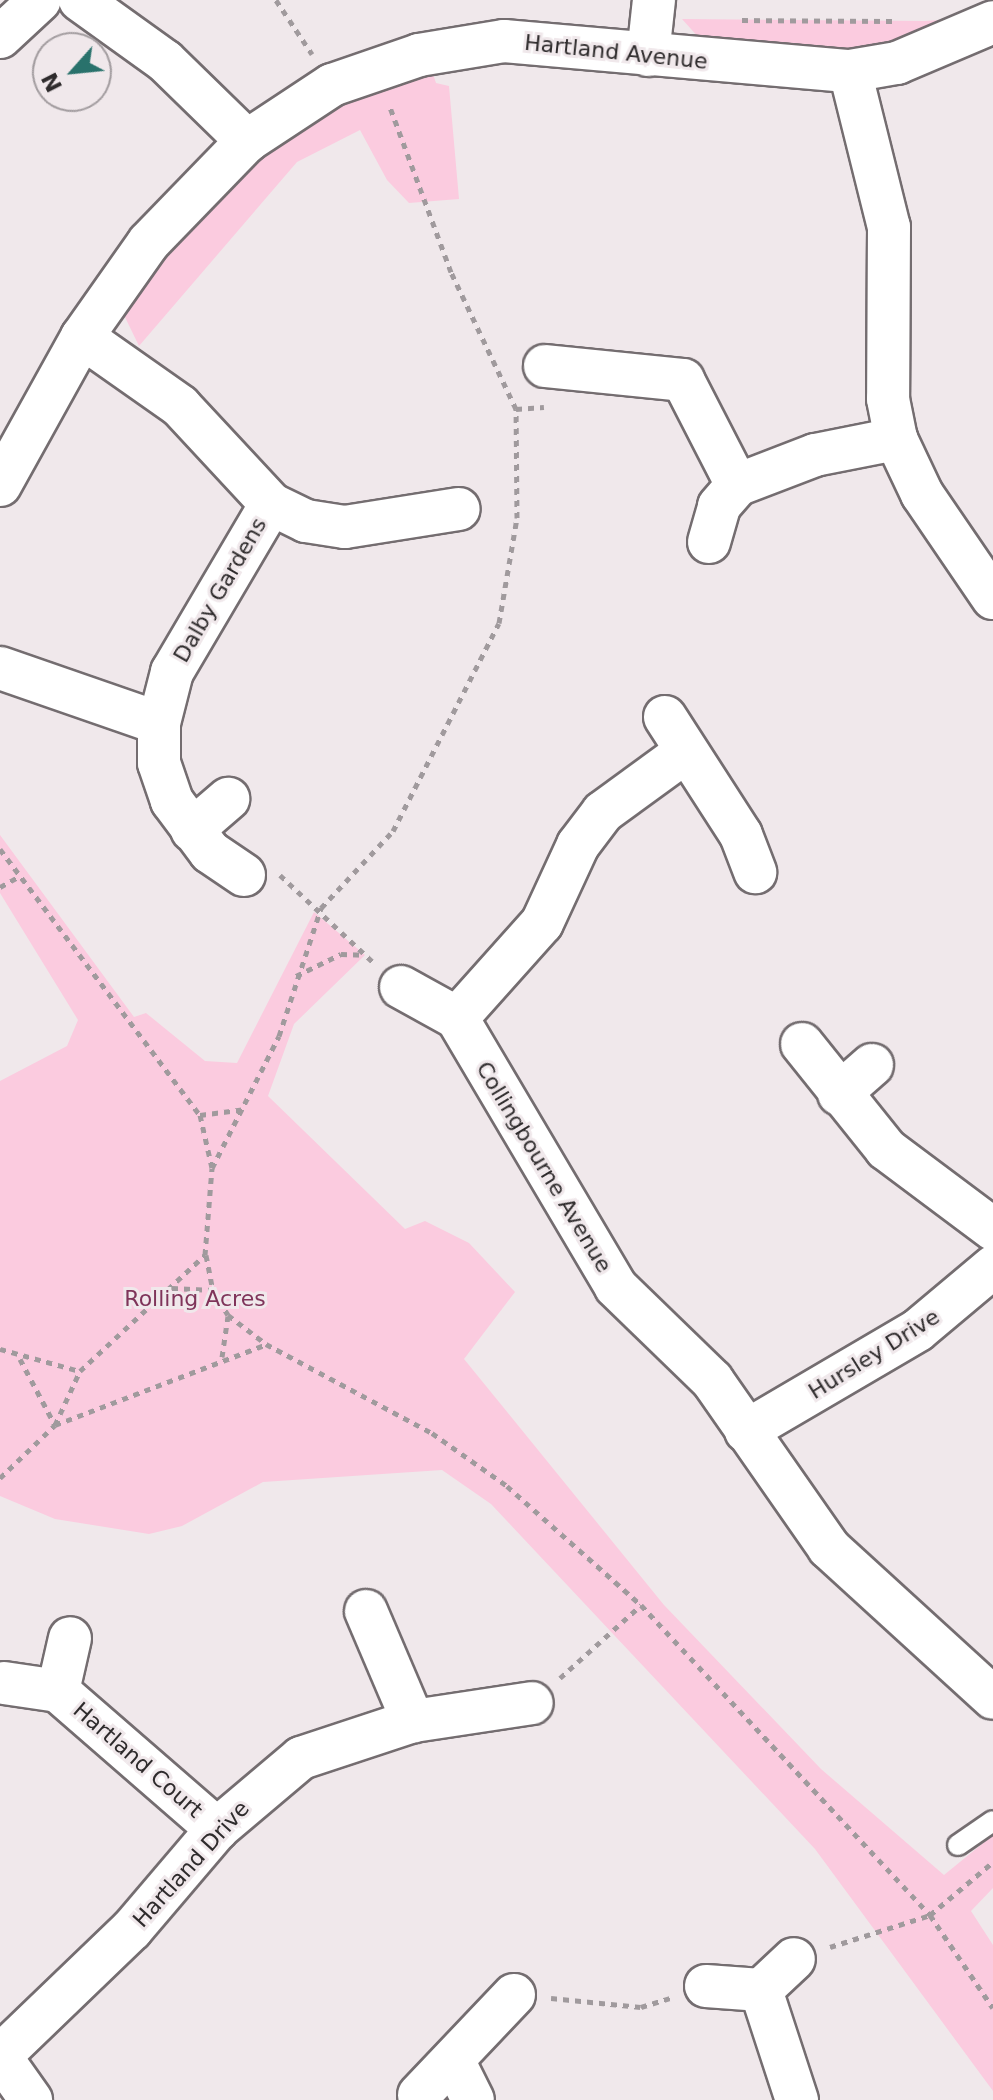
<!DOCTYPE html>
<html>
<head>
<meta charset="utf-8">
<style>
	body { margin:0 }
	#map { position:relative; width:993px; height:2100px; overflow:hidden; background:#f0e8eb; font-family:"DejaVu Sans",sans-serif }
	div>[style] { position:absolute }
	.green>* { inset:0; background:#fbcbdf }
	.path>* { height:5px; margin-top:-2.5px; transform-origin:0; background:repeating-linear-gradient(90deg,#a09a9d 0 6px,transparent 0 12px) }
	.roads { filter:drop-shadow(2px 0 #746d70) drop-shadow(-2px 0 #746d70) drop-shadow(0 2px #746d70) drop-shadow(0 -2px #746d70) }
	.service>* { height:20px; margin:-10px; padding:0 10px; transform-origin:10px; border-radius:10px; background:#fff }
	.minor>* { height:42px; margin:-21px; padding:0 21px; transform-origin:21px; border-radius:21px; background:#fff }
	span { translate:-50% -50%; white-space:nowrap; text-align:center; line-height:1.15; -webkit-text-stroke:6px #f0e8eb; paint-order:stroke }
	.street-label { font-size:22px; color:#2e2b2c }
	.park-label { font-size:22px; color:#7f345a }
	.north { position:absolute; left:32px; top:32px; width:80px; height:80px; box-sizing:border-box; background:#f0e8eb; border:2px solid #a29c9f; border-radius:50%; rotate:243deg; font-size:22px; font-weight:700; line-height:32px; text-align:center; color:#2e2b2c }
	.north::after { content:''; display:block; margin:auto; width:28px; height:36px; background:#29726c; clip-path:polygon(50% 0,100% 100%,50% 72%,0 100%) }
</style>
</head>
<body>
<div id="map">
	<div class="green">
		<div style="clip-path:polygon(682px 19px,925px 21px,939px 20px,928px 36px,832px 55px,700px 39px)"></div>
		<div style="clip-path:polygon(433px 74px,436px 83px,449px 86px,459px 199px,409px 203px,387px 180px,360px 130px,297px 162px,139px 346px,122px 311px,191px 216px,288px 131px,356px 95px)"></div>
		<div style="clip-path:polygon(0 835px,134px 1017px,146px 1013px,205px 1061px,237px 1063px,314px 912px,365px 955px,294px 1024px,268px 1096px,405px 1229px,425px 1221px,469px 1243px,515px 1292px,464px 1359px,664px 1605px,821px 1769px,944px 1875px,993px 1835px,993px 1888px,971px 1911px,993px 1945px,993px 2091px,815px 1849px,491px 1504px,442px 1470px,263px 1482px,182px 1526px,149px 1534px,55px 1519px,0 1496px,0 1081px,67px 1046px,78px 1020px,0 893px)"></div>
	</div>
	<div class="path">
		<div style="left:276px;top:0;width:65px;rotate:56.3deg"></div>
		<div style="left:742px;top:20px;width:150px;rotate:0.4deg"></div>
		<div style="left:516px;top:409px;width:28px;rotate:-4deg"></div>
		<div style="left:0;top:849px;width:333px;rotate:53.1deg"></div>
		<div style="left:200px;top:1115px;width:46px;rotate:-7.4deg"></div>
		<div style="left:280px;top:875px;width:130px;rotate:43.1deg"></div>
		<div style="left:0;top:887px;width:23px;rotate:-29deg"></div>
		<div style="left:296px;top:976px;width:50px;rotate:-26.1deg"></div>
		<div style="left:341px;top:954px;width:23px;rotate:2deg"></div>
		<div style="left:200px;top:1115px;width:54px;rotate:77.2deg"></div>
		<div style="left:206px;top:1255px;width:36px;rotate:79deg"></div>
		<div style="left:172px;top:1288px;width:41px;rotate:2.8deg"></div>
		<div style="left:213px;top:1290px;width:29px;rotate:59deg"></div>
		<div style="left:228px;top:1315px;width:48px;rotate:37.3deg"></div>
		<div style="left:266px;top:1344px;width:188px;rotate:28.2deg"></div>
		<div style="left:432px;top:1433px;width:92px;rotate:35.2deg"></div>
		<div style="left:507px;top:1486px;width:179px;rotate:41.6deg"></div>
		<div style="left:641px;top:1605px;width:424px;rotate:47deg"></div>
		<div style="left:930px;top:1915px;width:112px;rotate:55.9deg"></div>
		<div style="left:0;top:1349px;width:83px;rotate:15.4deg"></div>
		<div style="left:222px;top:1357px;width:41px;rotate:-81.7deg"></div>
		<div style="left:20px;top:1359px;width:75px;rotate:62.1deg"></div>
		<div style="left:55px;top:1425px;width:224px;rotate:-20.9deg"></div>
		<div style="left:0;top:1478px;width:76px;rotate:-43.9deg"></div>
		<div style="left:55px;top:1425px;width:60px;rotate:-65.2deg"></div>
		<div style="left:80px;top:1371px;width:171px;rotate:-42.9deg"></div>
		<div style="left:205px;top:1255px;width:87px;rotate:-85.4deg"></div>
		<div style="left:212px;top:1168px;width:148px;rotate:-63.1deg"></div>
		<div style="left:279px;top:1036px;width:135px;rotate:-71.8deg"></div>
		<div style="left:321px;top:908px;width:105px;rotate:-46.9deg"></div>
		<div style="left:393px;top:831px;width:233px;rotate:-63deg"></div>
		<div style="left:499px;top:623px;width:107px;rotate:-80.3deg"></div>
		<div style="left:517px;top:518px;width:109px;rotate:-90.5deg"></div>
		<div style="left:516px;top:409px;width:152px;rotate:-115.4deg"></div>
		<div style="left:451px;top:272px;width:179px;rotate:-110.3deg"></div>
		<div style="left:560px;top:1678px;width:109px;rotate:-42deg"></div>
		<div style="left:830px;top:1947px;width:105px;rotate:-17.7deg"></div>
		<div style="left:930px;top:1915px;width:82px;rotate:-40.1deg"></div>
		<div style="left:551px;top:1998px;width:90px;rotate:5.7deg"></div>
		<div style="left:641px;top:2007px;width:31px;rotate:-17deg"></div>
	</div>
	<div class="roads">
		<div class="service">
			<div style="left:958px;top:1845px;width:42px;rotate:-34.4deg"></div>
		</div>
		<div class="minor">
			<div style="left:80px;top:0;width:105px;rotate:35.7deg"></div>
			<div style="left:165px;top:61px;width:115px;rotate:44.3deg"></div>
			<div style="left:0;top:37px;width:54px;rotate:-42.8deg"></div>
			<div style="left:648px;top:55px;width:55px;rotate:-83.8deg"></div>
			<div style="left:850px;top:71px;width:161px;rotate:76deg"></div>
			<div style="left:889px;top:227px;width:172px;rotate:90.3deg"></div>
			<div style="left:888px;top:399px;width:41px;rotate:78.7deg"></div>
			<div style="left:896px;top:439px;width:61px;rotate:64.7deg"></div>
			<div style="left:922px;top:494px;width:126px;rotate:55.7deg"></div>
			<div style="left:82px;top:337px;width:120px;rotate:35.1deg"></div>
			<div style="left:180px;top:406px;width:134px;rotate:47.1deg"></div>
			<div style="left:271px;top:504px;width:39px;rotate:26deg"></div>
			<div style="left:306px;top:521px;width:39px;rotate:9deg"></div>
			<div style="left:345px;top:527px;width:115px;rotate:-9deg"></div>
			<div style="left:545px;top:366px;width:139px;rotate:5.8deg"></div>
			<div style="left:683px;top:380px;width:118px;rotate:62.8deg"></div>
			<div style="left:0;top:485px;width:169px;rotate:-61deg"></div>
			<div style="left:82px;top:337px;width:116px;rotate:-54.8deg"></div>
			<div style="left:149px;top:242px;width:141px;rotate:-45.9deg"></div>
			<div style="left:247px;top:141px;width:102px;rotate:-33.4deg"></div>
			<div style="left:332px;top:85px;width:92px;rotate:-19deg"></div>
			<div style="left:419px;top:55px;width:86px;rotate:-9.4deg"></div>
			<div style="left:504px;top:41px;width:347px;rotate:5deg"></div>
			<div style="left:850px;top:71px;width:48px;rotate:-9.7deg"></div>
			<div style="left:897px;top:63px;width:104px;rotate:-23.1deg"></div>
			<div style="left:709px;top:542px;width:37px;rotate:-74deg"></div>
			<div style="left:719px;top:506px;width:28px;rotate:-49deg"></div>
			<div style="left:737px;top:485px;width:84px;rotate:-21deg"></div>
			<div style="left:815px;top:455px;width:83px;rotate:-11.2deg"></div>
			<div style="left:0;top:668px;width:168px;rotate:19.1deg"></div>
			<div style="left:665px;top:717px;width:140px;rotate:57.2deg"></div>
			<div style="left:741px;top:835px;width:40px;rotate:69deg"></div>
			<div style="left:192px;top:830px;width:48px;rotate:-40.7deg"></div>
			<div style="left:244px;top:875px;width:41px;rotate:-145.9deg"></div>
			<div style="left:210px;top:852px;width:64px;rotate:-126.7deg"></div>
			<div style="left:172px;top:801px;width:40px;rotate:-108.9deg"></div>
			<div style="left:159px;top:763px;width:40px;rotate:-90deg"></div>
			<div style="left:159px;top:723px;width:53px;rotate:-75.7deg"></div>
			<div style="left:172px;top:672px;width:195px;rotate:-59.5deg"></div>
			<div style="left:401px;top:987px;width:64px;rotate:29deg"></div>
			<div style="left:457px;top:1018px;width:312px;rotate:59.4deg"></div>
			<div style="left:616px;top:1287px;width:134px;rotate:44.1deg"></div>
			<div style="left:712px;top:1380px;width:205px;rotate:55.1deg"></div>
			<div style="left:829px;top:1548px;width:222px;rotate:42.4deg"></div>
			<div style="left:457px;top:1018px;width:127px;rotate:-48.2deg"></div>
			<div style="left:542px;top:923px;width:86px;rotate:-65.2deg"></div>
			<div style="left:578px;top:845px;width:41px;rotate:-52.9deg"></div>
			<div style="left:603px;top:812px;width:100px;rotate:-36.1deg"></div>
			<div style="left:802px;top:1044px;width:134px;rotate:51.3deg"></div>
			<div style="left:886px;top:1149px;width:134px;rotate:36.8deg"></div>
			<div style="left:839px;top:1094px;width:44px;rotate:-41.3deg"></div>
			<div style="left:746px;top:1431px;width:199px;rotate:-30.4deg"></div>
			<div style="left:918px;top:1330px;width:98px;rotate:-40deg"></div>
			<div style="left:366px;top:1611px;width:120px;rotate:66.9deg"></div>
			<div style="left:4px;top:1683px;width:55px;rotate:8.4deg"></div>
			<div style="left:58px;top:1691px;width:211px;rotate:41deg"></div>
			<div style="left:58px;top:1691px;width:54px;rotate:-77.2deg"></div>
			<div style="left:706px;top:1986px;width:55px;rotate:4.2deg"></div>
			<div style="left:761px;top:1990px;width:116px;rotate:71.9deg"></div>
			<div style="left:761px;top:1990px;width:45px;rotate:-43.2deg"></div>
			<div style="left:0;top:2056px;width:183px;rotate:-43.9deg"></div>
			<div style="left:132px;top:1929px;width:131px;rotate:-49.6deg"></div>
			<div style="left:217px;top:1829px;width:110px;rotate:-40.2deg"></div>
			<div style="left:301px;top:1758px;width:118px;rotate:-18.3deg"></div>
			<div style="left:413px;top:1721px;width:120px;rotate:-8.6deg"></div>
			<div style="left:0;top:2056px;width:54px;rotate:54.8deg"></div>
			<div style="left:454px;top:2062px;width:42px;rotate:63.4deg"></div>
			<div style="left:419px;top:2095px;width:138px;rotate:-46.5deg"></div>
		</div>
	</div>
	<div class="street-label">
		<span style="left:616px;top:52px;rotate:6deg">Hartland Avenue</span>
		<span style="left:220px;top:590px;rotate:-60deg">Dalby Gardens</span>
		<span style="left:544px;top:1167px;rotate:59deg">Collingbourne Avenue</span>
		<span style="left:874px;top:1354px;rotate:-32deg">Hursley Drive</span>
		<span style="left:138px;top:1760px;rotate:41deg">Hartland Court</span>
		<span style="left:191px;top:1864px;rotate:-48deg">Hartland Drive</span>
	</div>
	<div class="park-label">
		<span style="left:195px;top:1299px">Rolling Acres</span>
	</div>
	<div class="north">N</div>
</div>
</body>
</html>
